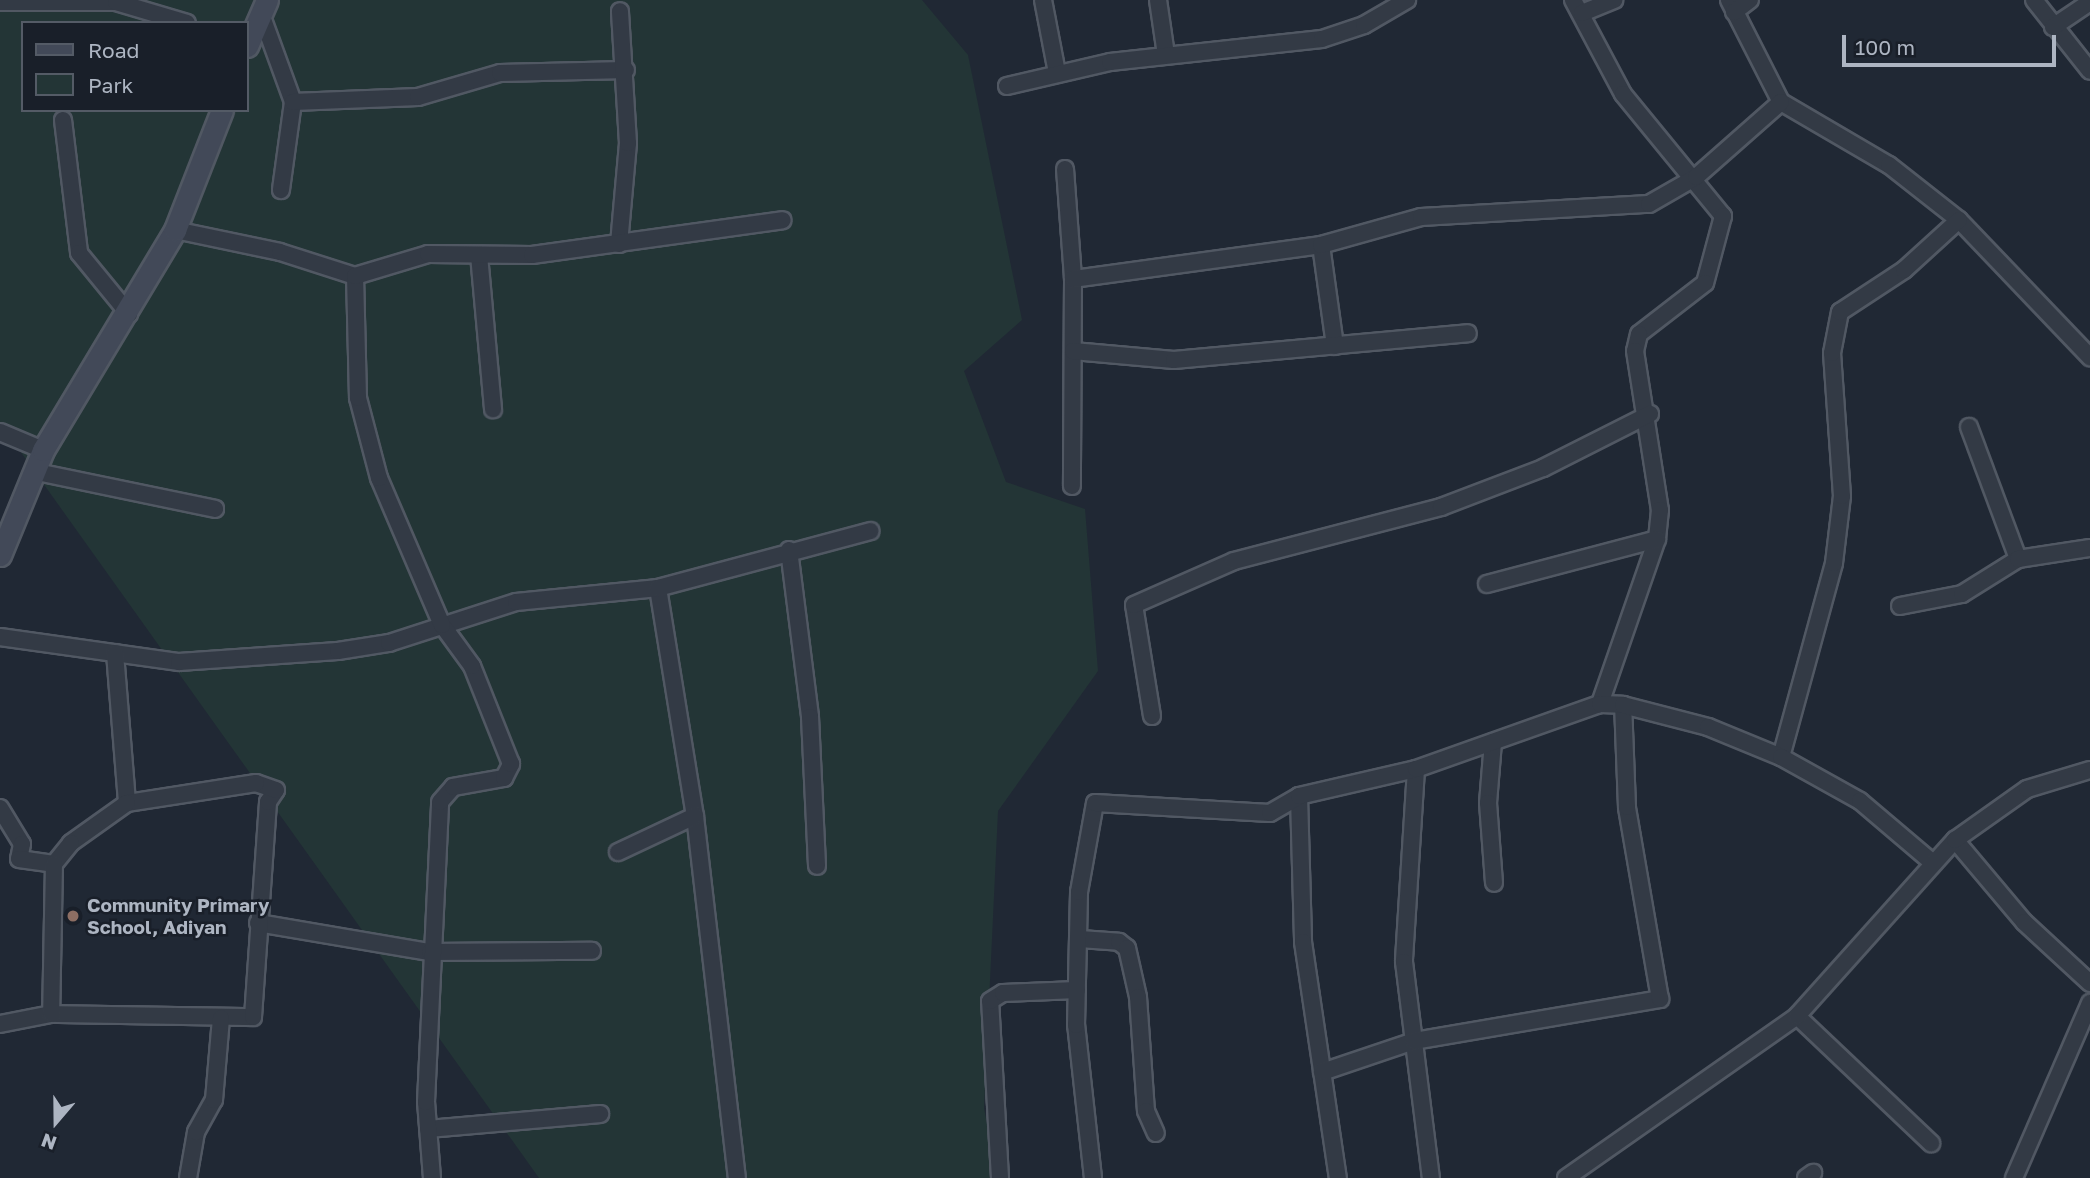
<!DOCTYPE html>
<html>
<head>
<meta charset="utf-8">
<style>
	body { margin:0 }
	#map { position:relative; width:2090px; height:1178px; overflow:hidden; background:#202834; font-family:"Golos Text",sans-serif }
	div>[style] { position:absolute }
	.green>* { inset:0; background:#233536 }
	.roads { filter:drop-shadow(2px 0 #515863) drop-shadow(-2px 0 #515863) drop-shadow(0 2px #515863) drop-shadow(0 -2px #515863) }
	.minor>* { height:16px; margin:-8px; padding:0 8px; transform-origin:8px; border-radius:8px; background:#333a45 }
	.secondary>* { height:21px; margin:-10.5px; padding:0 10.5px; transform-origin:10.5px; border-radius:10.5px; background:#424958 }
	.dots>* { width:19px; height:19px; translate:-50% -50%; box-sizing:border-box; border:4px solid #191f29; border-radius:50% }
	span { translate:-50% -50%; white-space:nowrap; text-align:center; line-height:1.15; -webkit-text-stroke:5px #191f29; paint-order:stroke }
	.poi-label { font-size:19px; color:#adb5c2; font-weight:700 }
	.left { translate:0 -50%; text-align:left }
	.legend { position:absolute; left:21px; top:21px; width:228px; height:91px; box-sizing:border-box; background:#191f29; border:2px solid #545b66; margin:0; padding:9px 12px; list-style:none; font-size:21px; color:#adb5c2 }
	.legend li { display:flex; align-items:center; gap:14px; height:35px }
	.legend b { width:35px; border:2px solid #545b66 }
	.north { position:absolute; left:21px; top:1087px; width:70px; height:70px; -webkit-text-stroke:5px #191f29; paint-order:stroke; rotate:200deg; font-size:19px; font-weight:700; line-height:28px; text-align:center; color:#adb5c2 }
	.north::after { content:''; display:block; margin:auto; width:24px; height:32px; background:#adb5c2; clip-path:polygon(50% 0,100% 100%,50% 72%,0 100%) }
	.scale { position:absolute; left:1842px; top:35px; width:214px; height:32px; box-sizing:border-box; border:4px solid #adb5c2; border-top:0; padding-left:9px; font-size:21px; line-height:24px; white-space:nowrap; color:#adb5c2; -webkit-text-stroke:5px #191f29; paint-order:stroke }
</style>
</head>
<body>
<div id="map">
	<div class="green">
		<div style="clip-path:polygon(evenodd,0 0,922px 0,968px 55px,1022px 320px,964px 371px,1006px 482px,1085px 509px,1098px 671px,998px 811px,984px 1108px,997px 1178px,539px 1178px,0 423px,0 0,23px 23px,247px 23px,247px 110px,23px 110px,23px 23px)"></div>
	</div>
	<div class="roads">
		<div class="minor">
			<div style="left:1043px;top:0;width:74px;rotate:79.1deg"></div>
			<div style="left:1158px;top:0;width:56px;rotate:81.7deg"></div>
			<div style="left:1573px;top:0;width:106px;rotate:62deg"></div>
			<div style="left:1623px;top:94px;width:158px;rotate:50.7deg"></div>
			<div style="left:1723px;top:216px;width:69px;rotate:105deg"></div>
			<div style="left:1705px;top:283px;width:83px;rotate:142.3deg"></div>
			<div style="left:1639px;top:334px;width:17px;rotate:103deg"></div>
			<div style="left:1635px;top:351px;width:161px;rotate:81.1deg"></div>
			<div style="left:1660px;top:510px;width:29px;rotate:96deg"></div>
			<div style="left:1657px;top:539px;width:175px;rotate:109.1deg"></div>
			<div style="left:1729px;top:0;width:114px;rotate:63deg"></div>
			<div style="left:1781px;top:102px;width:125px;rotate:30.3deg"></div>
			<div style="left:1889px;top:165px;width:89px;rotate:38.2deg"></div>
			<div style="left:1959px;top:220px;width:190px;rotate:46.3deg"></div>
			<div style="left:2034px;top:0;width:90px;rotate:51.7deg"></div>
			<div style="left:0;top:2px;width:116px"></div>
			<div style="left:116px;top:2px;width:74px;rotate:16.5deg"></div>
			<div style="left:1734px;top:12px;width:20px;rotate:-37deg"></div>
			<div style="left:1582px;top:13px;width:35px;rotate:-22deg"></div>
			<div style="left:261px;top:14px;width:94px;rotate:70deg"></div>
			<div style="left:293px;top:102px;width:89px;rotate:97.8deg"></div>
			<div style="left:2053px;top:27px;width:45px;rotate:-34deg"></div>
			<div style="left:1007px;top:86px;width:106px;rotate:-13.1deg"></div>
			<div style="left:1110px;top:62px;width:213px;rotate:-6.2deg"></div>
			<div style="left:1322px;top:39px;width:44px;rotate:-18.4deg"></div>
			<div style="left:1364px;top:25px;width:50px;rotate:-30.2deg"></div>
			<div style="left:293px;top:102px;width:125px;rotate:-2.3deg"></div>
			<div style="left:418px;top:97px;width:85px;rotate:-16.3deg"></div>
			<div style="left:500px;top:73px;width:126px;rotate:-1.4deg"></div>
			<div style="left:63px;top:120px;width:134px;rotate:83.1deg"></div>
			<div style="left:79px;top:253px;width:79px;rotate:50.7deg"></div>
			<div style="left:1065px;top:169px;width:110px;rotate:85.8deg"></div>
			<div style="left:1073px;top:279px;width:207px;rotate:90.3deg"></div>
			<div style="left:175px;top:230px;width:107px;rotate:11.8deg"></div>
			<div style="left:280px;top:252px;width:79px;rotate:17.7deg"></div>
			<div style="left:619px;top:244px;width:101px;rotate:-84.9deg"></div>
			<div style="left:628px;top:143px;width:132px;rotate:-93.5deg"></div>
			<div style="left:1321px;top:245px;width:102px;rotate:82.1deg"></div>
			<div style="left:479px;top:255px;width:155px;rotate:84.8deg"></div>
			<div style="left:1073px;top:279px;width:250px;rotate:-7.8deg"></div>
			<div style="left:1321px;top:245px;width:104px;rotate:-15.6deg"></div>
			<div style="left:1421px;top:217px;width:228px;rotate:-3.3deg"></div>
			<div style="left:1649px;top:204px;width:54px;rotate:-29.9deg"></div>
			<div style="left:1696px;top:177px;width:113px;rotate:-41.4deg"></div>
			<div style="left:1073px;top:351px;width:101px;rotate:5.1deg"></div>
			<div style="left:1174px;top:360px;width:295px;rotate:-5.2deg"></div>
			<div style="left:1969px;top:427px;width:141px;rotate:69.6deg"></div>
			<div style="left:0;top:432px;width:47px;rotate:22.7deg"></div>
			<div style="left:37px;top:472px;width:182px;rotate:11.7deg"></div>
			<div style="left:789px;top:550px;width:168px;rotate:82.8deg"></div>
			<div style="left:810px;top:717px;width:149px;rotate:87.3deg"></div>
			<div style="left:1487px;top:584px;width:176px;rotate:-14.8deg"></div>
			<div style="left:658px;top:588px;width:231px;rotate:80.8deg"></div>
			<div style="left:695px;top:816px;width:364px;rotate:83.4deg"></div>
			<div style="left:1900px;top:606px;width:63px;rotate:-11deg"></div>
			<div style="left:1962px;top:594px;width:66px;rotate:-32deg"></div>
			<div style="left:2018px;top:559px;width:73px;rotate:-8.7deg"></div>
			<div style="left:0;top:637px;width:181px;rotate:8deg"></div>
			<div style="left:179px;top:662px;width:159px;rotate:-4deg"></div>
			<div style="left:338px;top:651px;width:52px;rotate:-8.9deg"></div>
			<div style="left:389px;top:643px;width:133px;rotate:-17.9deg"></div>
			<div style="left:516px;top:602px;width:143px;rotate:-5.6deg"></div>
			<div style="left:658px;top:588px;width:220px;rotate:-15deg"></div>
			<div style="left:115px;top:653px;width:150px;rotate:85.4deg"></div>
			<div style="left:1152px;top:716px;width:112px;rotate:-99.2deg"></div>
			<div style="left:1134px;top:605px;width:109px;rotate:-23.7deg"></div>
			<div style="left:1234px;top:561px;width:214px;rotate:-14.6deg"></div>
			<div style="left:1441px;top:507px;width:109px;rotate:-20.9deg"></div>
			<div style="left:1543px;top:468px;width:120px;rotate:-26.8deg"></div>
			<div style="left:1493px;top:742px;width:61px;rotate:94.7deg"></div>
			<div style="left:1488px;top:803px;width:80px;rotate:85.7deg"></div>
			<div style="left:1781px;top:757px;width:201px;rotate:-74.7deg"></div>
			<div style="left:1834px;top:563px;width:67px;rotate:-83.2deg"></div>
			<div style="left:1842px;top:496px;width:143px;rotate:-94deg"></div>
			<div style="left:1832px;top:353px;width:42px;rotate:-79deg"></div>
			<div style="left:1840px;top:312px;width:77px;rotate:-33.3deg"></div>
			<div style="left:1904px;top:270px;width:74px;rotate:-42.3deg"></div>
			<div style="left:1416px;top:769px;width:193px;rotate:93.6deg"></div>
			<div style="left:1404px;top:962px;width:218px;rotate:82.9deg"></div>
			<div style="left:1299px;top:796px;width:146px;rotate:88.4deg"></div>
			<div style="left:1303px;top:942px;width:239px;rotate:81.6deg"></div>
			<div style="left:0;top:808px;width:42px;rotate:58.6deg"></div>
			<div style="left:22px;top:844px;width:15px;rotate:101deg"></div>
			<div style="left:19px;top:859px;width:35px;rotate:8deg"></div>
			<div style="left:1955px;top:840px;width:107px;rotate:49.9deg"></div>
			<div style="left:2024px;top:922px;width:90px;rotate:42.7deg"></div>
			<div style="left:618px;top:852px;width:85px;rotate:-25.1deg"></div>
			<div style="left:258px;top:923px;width:174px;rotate:9.6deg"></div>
			<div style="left:430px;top:952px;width:162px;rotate:-0.4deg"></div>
			<div style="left:1080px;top:939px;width:39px;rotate:4deg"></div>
			<div style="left:1119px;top:942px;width:10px;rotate:37deg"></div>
			<div style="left:1127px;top:948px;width:50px;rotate:77.3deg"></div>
			<div style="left:1138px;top:997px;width:114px;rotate:86deg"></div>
			<div style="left:1146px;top:1111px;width:24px;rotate:66deg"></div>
			<div style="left:1797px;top:1016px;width:185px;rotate:43.5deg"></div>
			<div style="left:0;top:1024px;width:52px;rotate:-11.1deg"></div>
			<div style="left:51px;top:1014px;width:202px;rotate:0.9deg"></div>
			<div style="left:253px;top:1017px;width:216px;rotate:-86deg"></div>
			<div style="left:268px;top:802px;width:14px;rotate:-56deg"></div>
			<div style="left:276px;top:790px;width:21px;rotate:-161deg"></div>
			<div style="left:256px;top:783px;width:131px;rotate:171.2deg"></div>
			<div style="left:127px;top:803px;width:69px;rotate:144.5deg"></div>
			<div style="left:71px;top:843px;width:27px;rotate:129deg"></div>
			<div style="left:54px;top:864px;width:150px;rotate:91.1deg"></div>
			<div style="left:1322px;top:1072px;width:97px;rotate:-18.6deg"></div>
			<div style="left:1414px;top:1041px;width:250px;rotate:-9.7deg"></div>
			<div style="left:1660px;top:999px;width:195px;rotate:-99.8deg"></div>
			<div style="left:1627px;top:807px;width:102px;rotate:-92.2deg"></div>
			<div style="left:428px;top:1129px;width:173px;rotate:-5deg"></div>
			<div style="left:188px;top:1178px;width:47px;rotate:-80.1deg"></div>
			<div style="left:196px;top:1132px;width:37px;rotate:-61deg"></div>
			<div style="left:214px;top:1100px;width:82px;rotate:-85.1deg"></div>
			<div style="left:432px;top:1178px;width:76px;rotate:-94.5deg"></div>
			<div style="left:426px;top:1102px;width:300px;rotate:-87.3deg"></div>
			<div style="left:440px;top:802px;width:20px;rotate:-49deg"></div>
			<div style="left:453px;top:787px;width:52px;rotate:-10deg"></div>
			<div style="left:504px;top:778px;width:16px;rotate:-63deg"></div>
			<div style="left:511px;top:764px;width:105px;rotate:-111.7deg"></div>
			<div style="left:472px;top:666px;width:51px;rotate:-126.2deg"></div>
			<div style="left:442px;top:625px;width:160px;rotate:-113.2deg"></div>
			<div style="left:379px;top:478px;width:83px;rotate:-104.7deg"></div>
			<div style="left:358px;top:398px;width:122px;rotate:-91.4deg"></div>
			<div style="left:355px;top:276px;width:76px;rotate:-16.8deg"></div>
			<div style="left:428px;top:254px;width:104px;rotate:0.6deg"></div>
			<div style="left:532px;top:255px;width:253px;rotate:-7.9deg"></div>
			<div style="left:1000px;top:1178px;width:177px;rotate:-93.2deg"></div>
			<div style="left:990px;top:1001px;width:15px;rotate:-32deg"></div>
			<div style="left:1003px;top:993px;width:74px;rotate:-2.3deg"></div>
			<div style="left:1093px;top:1178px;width:154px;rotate:-96.3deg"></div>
			<div style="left:1076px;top:1025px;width:133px;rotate:-88.7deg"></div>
			<div style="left:1079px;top:892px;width:90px;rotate:-79.8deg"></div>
			<div style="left:1095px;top:803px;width:175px;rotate:3.3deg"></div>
			<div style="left:1270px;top:813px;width:34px;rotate:-30deg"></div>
			<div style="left:1299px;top:796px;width:120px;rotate:-13deg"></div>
			<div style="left:1416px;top:769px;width:195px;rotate:-19.5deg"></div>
			<div style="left:1600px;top:704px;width:23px;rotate:2deg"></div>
			<div style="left:1623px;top:705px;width:88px;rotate:14.5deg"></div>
			<div style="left:1708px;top:727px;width:79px;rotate:22.3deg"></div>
			<div style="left:1781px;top:757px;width:90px;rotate:29.1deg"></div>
			<div style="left:1860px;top:801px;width:94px;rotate:40.3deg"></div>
			<div style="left:1566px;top:1178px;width:282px;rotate:-35deg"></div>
			<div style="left:1797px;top:1016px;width:237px;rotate:-48.1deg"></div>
			<div style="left:1955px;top:840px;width:88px;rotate:-35.3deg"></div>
			<div style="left:2027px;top:789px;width:66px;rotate:-16.8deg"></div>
			<div style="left:1806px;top:1178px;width:9px;rotate:-36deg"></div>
			<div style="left:2014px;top:1178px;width:191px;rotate:-66.5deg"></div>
		</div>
		<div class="secondary">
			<div style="left:247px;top:46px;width:50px;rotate:-66.5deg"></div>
			<div style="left:0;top:555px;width:113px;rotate:-67.7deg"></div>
			<div style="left:43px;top:450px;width:257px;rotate:-59deg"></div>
			<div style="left:175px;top:230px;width:129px;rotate:-68.6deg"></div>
		</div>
	</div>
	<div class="dots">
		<div style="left:73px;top:916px;background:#8d6e63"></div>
	</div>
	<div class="poi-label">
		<span class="left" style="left:87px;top:916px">Community Primary<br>School, Adiyan</span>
	</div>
	<ul class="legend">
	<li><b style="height:9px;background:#424958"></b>Road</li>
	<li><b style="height:19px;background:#233536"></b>Park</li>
	</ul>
	<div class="north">N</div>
	<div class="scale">100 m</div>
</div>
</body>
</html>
